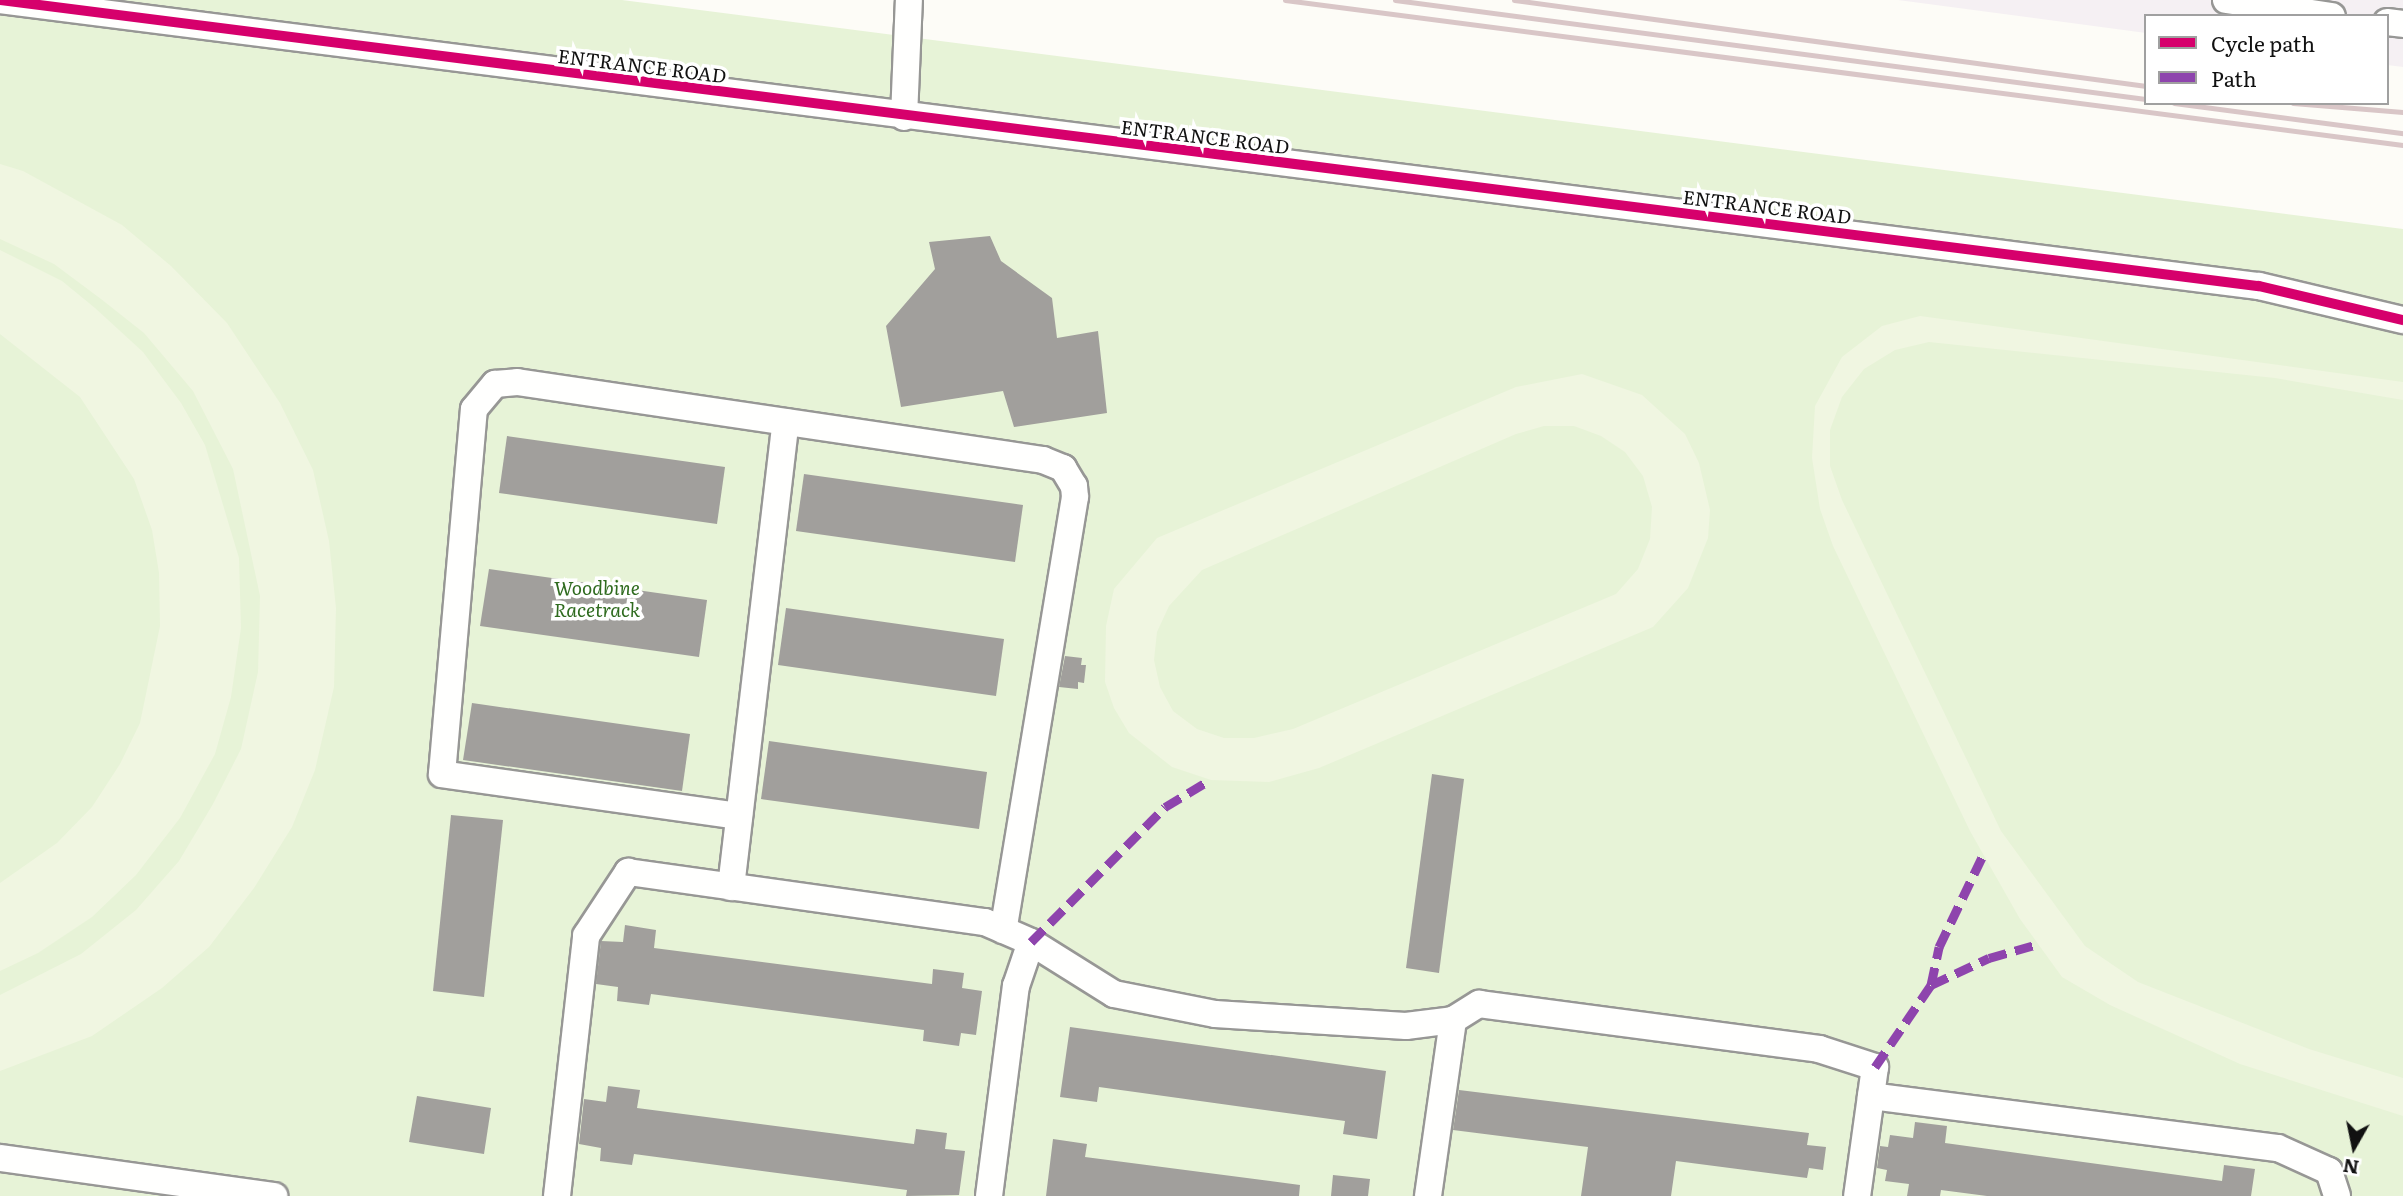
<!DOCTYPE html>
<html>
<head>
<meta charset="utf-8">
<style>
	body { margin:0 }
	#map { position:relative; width:2403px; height:1196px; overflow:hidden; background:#fdfcf7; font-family:Literata,serif }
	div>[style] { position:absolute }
	.industrial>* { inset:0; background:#f5f0f3 }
	.green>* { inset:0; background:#e7f3d7 }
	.pitch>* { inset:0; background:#f0f6e1 }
	.building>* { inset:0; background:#a19f9c }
	.roads { filter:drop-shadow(2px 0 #979795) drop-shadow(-2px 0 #979795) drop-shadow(0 2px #979795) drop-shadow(0 -2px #979795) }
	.minor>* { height:26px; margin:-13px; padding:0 13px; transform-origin:13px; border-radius:13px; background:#fffffe }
	.rail>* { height:5px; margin:-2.5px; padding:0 2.5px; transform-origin:2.5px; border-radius:2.5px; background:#d9c6c7 }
	.quiet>* { height:9px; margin-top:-4.5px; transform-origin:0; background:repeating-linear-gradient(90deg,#8e44ad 0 18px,transparent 0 27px) }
	.cycleway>* { height:10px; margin:-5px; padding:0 5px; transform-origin:5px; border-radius:5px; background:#d6006c }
	span { translate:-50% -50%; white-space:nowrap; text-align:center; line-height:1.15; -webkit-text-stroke:7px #fff; paint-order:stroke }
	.street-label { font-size:19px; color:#111 }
	.park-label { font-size:19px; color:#2f6b1f; font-style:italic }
	.legend { position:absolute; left:2144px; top:14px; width:245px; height:91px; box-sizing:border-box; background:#fff; border:2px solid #a0a0a0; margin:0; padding:9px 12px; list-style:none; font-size:21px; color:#111 }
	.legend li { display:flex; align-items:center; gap:14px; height:35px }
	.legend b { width:35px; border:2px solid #a0a0a0 }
	.north { position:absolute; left:2319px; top:1112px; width:70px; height:70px; -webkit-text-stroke:5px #fff; paint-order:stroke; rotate:189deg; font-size:19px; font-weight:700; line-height:28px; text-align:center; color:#111 }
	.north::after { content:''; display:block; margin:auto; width:24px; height:32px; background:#111; clip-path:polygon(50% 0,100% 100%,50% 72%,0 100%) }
</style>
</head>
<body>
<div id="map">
	<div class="industrial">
		<div style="clip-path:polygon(1898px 0,2403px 0,2403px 67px,2387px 65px,2387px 16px,2146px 16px,2146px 33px)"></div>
	</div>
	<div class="green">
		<div style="clip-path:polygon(0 0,622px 0,2403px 229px,2403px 1196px,0 1196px)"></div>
	</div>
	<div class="pitch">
		<div style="clip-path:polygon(0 164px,23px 171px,122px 225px,171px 266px,227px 323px,280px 403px,313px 470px,329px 541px,336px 608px,334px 687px,315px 770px,292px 827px,254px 888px,209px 947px,162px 988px,92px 1036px,0 1071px,0 995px,81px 954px,136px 910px,179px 861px,213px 804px,241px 749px,258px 672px,260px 596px,233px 469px,193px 391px,144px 333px,101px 299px,54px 264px,0 239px)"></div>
		<div style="clip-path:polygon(0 250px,62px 281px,95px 308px,143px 352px,181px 403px,205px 445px,239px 558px,241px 628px,231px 697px,215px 754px,180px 818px,136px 875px,92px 917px,38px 953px,0 971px,0 883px,57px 843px,92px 807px,120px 764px,140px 723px,160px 626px,159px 573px,152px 530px,134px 479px,80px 397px,0 334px)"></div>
		<div style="clip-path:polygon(1920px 316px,2403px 382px,2403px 400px,2275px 378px,1929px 342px,1895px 350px,1864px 369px,1842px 397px,1830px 430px,1830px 466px,1842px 500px,2001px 831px,2085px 946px,2138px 982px,2309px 1049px,2403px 1078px,2403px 1116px,2240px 1064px,2110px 1005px,2062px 977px,2020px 919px,1970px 831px,1833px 546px,1820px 509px,1812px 458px,1815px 406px,1842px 357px,1882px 326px)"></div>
		<div style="clip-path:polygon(evenodd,1582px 374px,1642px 395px,1685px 434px,1699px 463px,1710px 510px,1708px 538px,1688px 588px,1653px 627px,1319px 768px,1269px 782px,1211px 780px,1172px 767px,1129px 733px,1114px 708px,1105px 682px,1106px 626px,1114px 589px,1157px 538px,1516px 387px,1582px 374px,1544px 426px,1574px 426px,1601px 436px,1625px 452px,1643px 476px,1652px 507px,1650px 539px,1638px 569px,1616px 594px,1293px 729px,1254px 738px,1224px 738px,1197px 729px,1173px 711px,1160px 687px,1154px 660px,1157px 632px,1169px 606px,1202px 570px,1516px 434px,1544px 426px)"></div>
	</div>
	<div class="building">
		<div style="clip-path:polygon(990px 236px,1001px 261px,1052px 298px,1057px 338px,1098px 331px,1107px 413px,1014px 427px,1003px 391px,901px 407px,886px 326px,935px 269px,929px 242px)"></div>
		<div style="clip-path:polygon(507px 436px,725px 467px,717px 524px,499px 493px)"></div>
		<div style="clip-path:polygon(804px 474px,1023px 505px,1015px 562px,796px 531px)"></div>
		<div style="clip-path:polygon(489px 569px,707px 600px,699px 657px,480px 626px)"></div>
		<div style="clip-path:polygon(786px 608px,1004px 639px,996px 696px,778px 665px)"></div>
		<div style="clip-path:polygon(1065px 656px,1082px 658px,1081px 665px,1086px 665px,1084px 683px,1078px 682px,1078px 689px,1059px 687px)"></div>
		<div style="clip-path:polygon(472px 703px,690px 734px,682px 791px,463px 760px)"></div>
		<div style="clip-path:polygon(769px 741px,987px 772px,979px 829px,761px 799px)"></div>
		<div style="clip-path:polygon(1432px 774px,1464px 779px,1439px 973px,1406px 968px)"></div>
		<div style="clip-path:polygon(451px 815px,503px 820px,484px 997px,433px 991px)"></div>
		<div style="clip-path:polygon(625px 925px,656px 930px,654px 948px,932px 984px,933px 969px,964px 973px,962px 988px,982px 991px,976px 1035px,961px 1033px,959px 1046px,923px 1041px,924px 1030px,651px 994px,649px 1005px,617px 1001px,618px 987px,596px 984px,601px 941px,623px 942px)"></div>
		<div style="clip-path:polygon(1070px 1027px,1386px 1071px,1377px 1139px,1343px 1134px,1345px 1121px,1099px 1087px,1097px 1102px,1060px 1097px)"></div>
		<div style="clip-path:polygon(608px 1086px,640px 1090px,637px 1108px,914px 1144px,916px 1129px,947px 1133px,945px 1149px,965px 1151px,959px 1195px,906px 1196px,907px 1190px,634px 1154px,632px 1165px,600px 1161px,601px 1148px,579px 1144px,584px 1099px,606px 1102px)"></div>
		<div style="clip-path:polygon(1459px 1090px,1809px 1133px,1807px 1145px,1826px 1147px,1823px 1170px,1809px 1168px,1807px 1178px,1676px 1161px,1671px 1196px,1581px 1196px,1588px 1147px,1453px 1130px)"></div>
		<div style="clip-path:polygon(417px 1096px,491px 1108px,484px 1154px,409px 1142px)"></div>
		<div style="clip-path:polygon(1915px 1122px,1947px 1126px,1945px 1143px,2222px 1181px,2224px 1165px,2255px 1169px,2251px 1196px,1987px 1196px,1941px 1190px,1940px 1196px,1907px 1196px,1909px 1184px,1885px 1181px,1887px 1170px,1877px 1168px,1880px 1146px,1888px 1147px,1890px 1135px,1913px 1138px)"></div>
		<div style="clip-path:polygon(1053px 1139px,1087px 1144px,1085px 1157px,1300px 1185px,1299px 1196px,1046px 1196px)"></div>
		<div style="clip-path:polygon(1333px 1175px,1370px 1179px,1368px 1196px,1331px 1196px)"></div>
	</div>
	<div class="roads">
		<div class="minor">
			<div style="left:0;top:0;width:2277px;rotate:7.22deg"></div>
			<div style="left:2259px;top:286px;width:148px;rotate:13.3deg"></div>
			<div style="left:2226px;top:0;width:107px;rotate:8.6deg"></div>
			<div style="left:2387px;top:22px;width:16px;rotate:7deg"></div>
			<div style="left:904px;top:117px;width:117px;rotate:-87.6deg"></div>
			<div style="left:739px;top:816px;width:300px;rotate:-172deg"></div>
			<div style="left:442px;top:774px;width:366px;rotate:-85deg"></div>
			<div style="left:474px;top:409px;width:33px;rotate:-50deg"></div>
			<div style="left:495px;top:384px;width:22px;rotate:-5deg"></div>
			<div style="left:517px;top:382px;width:532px;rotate:8.43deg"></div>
			<div style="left:1043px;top:460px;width:22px;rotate:22deg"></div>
			<div style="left:1063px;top:468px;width:21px;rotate:59deg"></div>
			<div style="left:1074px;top:486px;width:11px;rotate:85deg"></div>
			<div style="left:1075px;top:497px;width:439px;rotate:99.4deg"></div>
			<div style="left:731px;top:887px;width:468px;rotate:-83.3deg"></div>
			<div style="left:1871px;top:1096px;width:410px;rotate:7.3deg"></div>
			<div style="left:2278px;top:1148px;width:56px;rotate:24.3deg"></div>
			<div style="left:2329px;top:1171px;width:26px;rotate:72deg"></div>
			<div style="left:0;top:1158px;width:277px;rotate:7.9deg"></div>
			<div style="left:557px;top:1196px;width:262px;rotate:-83.6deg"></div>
			<div style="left:586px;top:936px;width:77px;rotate:-56.7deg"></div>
			<div style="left:628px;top:872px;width:360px;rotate:8deg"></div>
			<div style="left:985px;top:922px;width:50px;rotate:23.5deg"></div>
			<div style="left:1031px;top:942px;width:98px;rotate:32.1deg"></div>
			<div style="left:1114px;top:994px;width:103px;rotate:11.2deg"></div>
			<div style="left:1215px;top:1014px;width:191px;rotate:3.6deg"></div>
			<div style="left:1406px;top:1026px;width:47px;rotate:-7.3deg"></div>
			<div style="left:1453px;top:1020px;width:31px;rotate:-32deg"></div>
			<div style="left:1479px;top:1004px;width:343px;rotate:7.5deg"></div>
			<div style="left:1819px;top:1049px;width:59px;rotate:17.8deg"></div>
			<div style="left:1875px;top:1067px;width:130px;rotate:97.9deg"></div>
			<div style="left:989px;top:1196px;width:212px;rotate:-82.7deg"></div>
			<div style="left:1016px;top:986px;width:46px;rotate:-71.2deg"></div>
			<div style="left:1428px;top:1196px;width:178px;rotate:-81.9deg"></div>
		</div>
	</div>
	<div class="rail">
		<div style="left:1285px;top:0;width:1127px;rotate:7.39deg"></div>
		<div style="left:1395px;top:0;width:757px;rotate:7.51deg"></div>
		<div style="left:1514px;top:0;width:638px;rotate:7.75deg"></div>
		<div style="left:2174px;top:103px;width:231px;rotate:7.5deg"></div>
		<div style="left:2293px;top:103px;width:110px;rotate:4.7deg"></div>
	</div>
	<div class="quiet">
		<div style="left:1031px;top:942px;width:190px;rotate:-45.2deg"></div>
		<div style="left:1165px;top:807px;width:52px;rotate:-31deg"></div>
		<div style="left:1931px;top:985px;width:39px;rotate:-78deg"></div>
		<div style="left:1939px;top:947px;width:102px;rotate:-64.4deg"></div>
		<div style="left:1875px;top:1067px;width:99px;rotate:-55.7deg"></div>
		<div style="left:1931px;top:985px;width:64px;rotate:-25deg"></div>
		<div style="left:1989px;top:958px;width:51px;rotate:-15.9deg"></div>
	</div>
	<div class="cycleway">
		<div style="left:0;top:0;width:2277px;rotate:7.22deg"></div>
		<div style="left:2259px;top:286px;width:148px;rotate:13.3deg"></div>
	</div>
	<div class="street-label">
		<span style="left:642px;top:66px;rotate:7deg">ENTRANCE ROAD</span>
		<span style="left:1205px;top:137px;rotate:7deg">ENTRANCE ROAD</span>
		<span style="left:1767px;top:207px;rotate:7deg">ENTRANCE ROAD</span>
	</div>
	<div class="park-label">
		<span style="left:597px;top:599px">Woodbine<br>Racetrack</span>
	</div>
	<ul class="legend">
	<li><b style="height:9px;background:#d6006c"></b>Cycle path</li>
	<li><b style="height:9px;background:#8e44ad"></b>Path</li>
	</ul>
	<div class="north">N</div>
</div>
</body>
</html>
